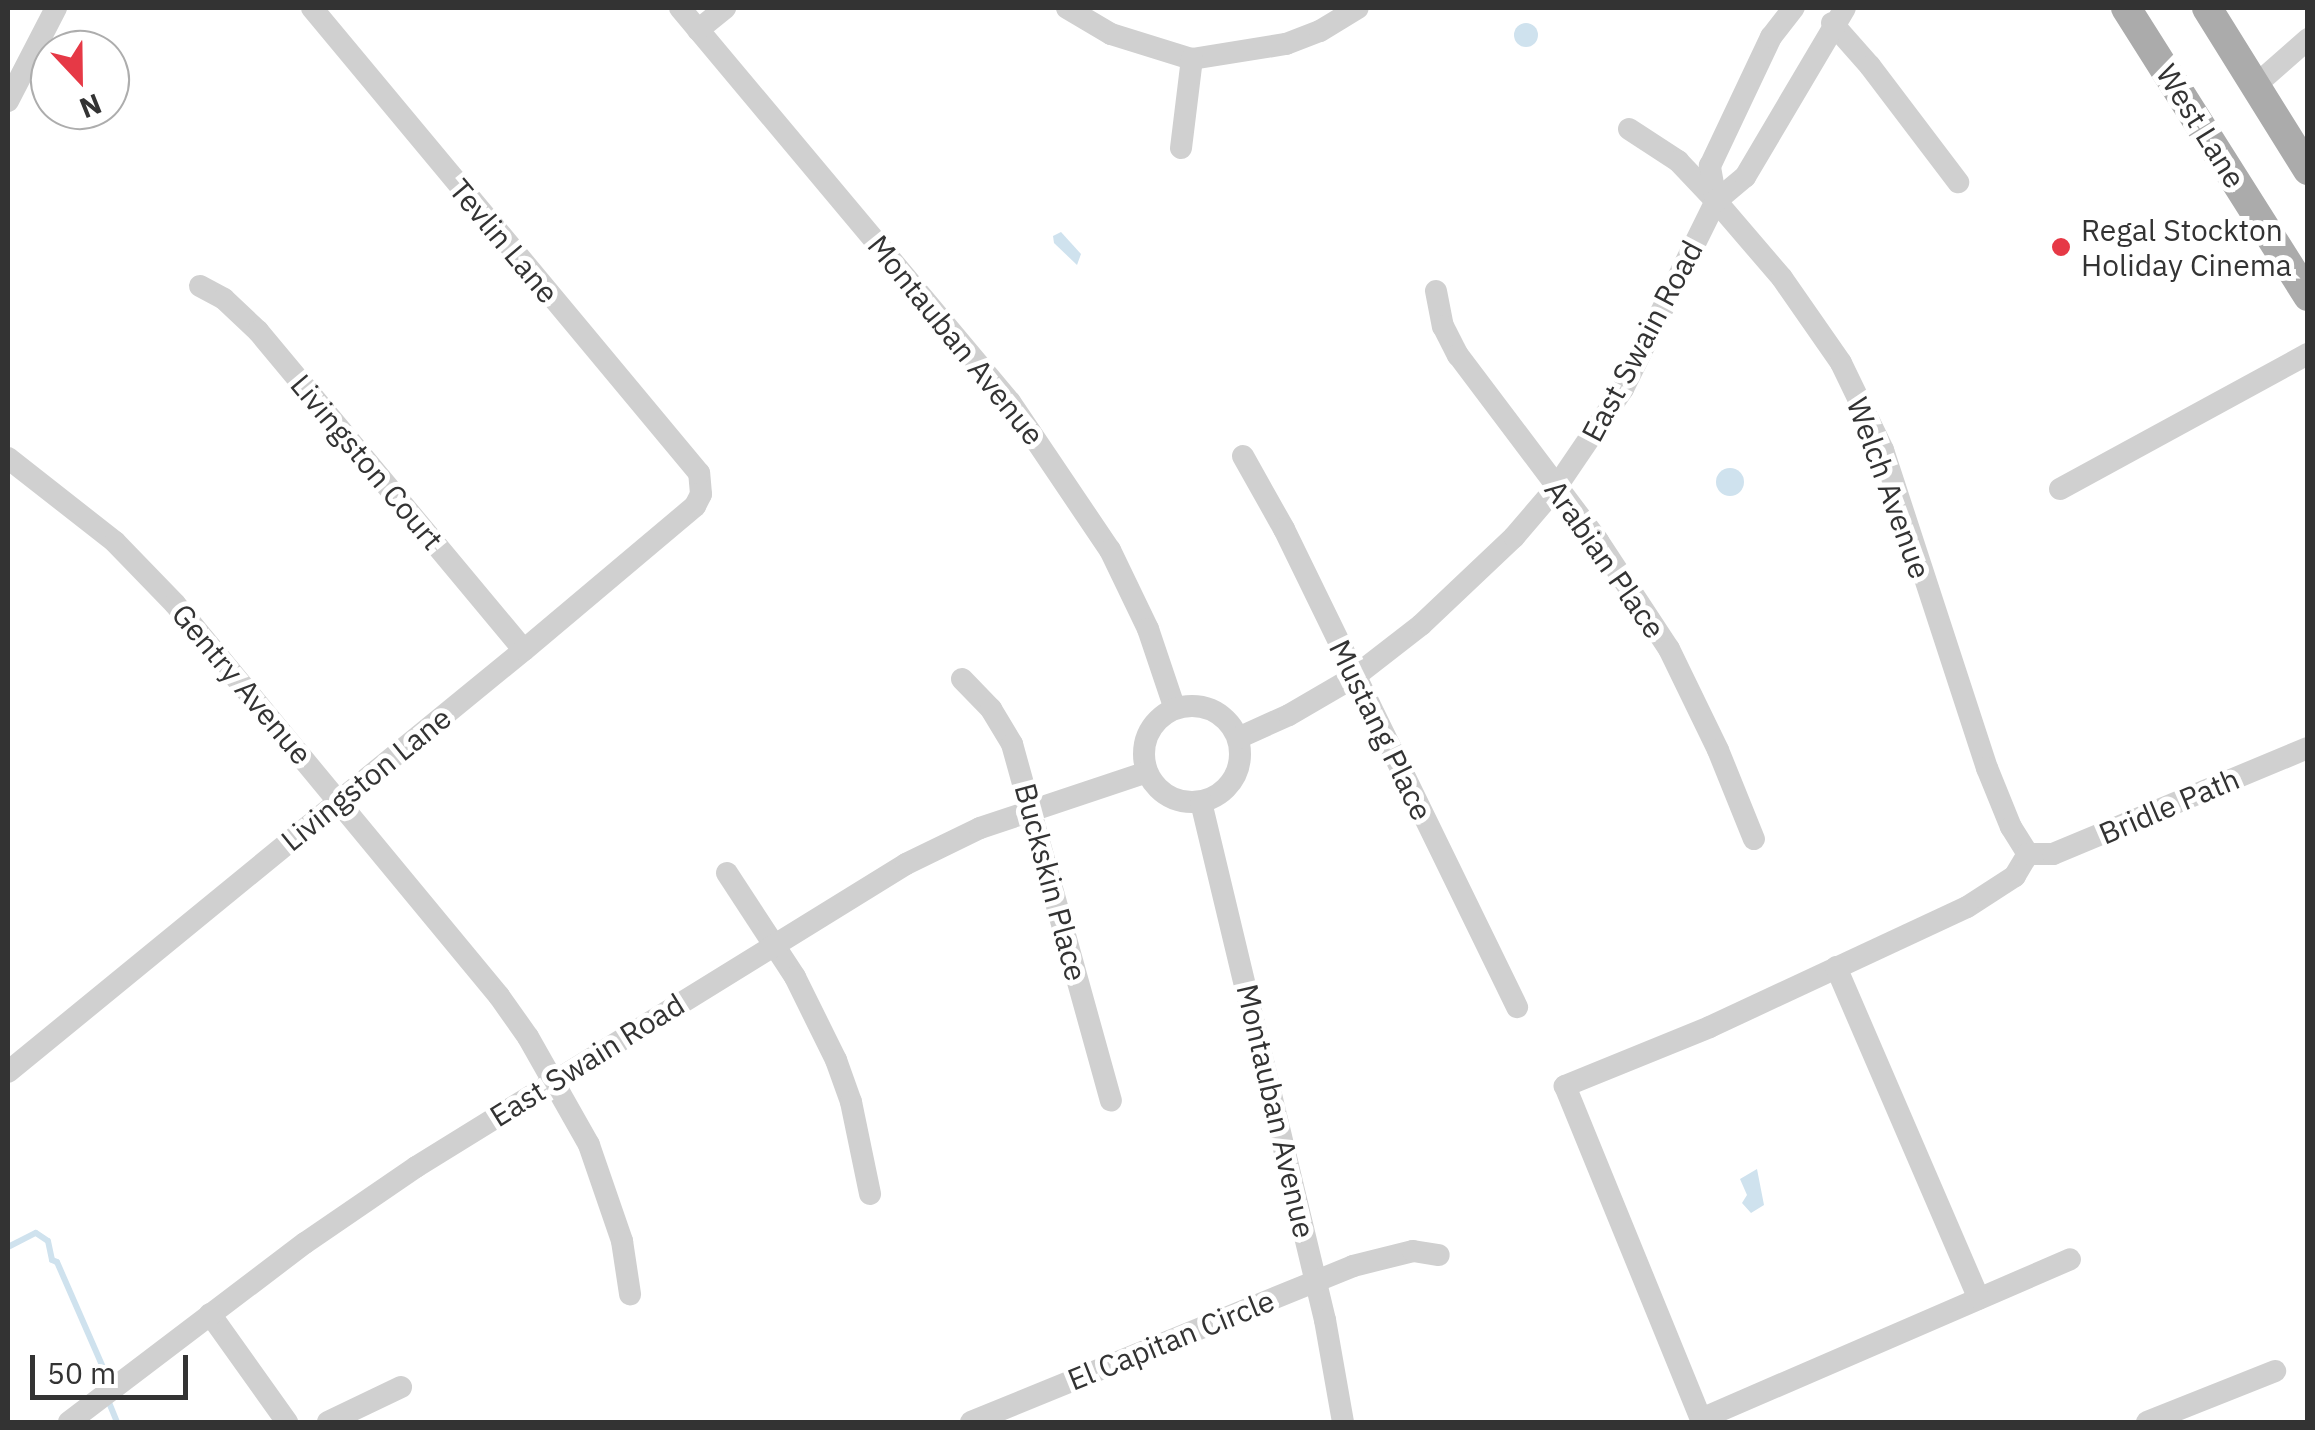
<!DOCTYPE html>
<html>
<head>
<meta charset="utf-8">
<style>
	body { margin:0 }
	#map { position:relative; width:2315px; height:1430px; overflow:hidden; background:#fff; font-family:"IBM Plex Sans",sans-serif }
	div>[style] { position:absolute }
	.water>* { inset:0; background:#cfe2ee }
	.round { border-radius:50% }
	.stream>* { height:6px; margin:-3px; padding:0 3px; transform-origin:3px; border-radius:3px; background:#cfe2ee }
	.minor>* { height:22px; margin:-11px; padding:0 11px; transform-origin:11px; border-radius:11px; background:#d0d0d0 }
	.minor>.ring { margin:-11px; padding:0; box-sizing:content-box; background:none; border:22px solid #d0d0d0; border-radius:50% }
	.major>* { height:30px; margin:-15px; padding:0 15px; transform-origin:15px; border-radius:15px; background:#ababab }
	.dots>* { width:28px; height:28px; translate:-50% -50%; box-sizing:border-box; border:5px solid #fff; border-radius:50% }
	span { translate:-50% -50%; white-space:nowrap; text-align:center; line-height:1.15; -webkit-text-stroke:10px #fff; paint-order:stroke }
	.street-label { font-size:30px; color:#333 }
	.poi-label { font-size:30px; color:#333 }
	.left { translate:0 -50%; text-align:left }
	.frame { position:absolute; inset:0; border:10px solid #333; pointer-events:none }
	.north { position:absolute; left:30px; top:30px; width:100px; height:100px; box-sizing:border-box; background:#fff; border:2px solid #adadad; border-radius:50%; rotate:158deg; font-size:28px; font-weight:700; line-height:40px; text-align:center; color:#333 }
	.north::after { content:''; display:block; margin:auto; width:35px; height:45px; background:#e63946; clip-path:polygon(50% 0,100% 100%,50% 72%,0 100%) }
	.scale { position:absolute; left:30px; top:1355px; width:158px; height:45px; box-sizing:border-box; border:5px solid #333; border-top:0; padding-left:12px; font-size:30px; line-height:35px; white-space:nowrap; color:#333; -webkit-text-stroke:8px #fff; paint-order:stroke }
</style>
</head>
<body>
<div id="map">
	<div class="water">
		<div class="round" style="left:1514px;top:23px;width:24px;height:24px"></div>
		<div style="clip-path:polygon(1061px 232px,1081px 254px,1077px 265px,1054px 243px,1053px 236px)"></div>
		<div class="round" style="left:1716px;top:468px;width:28px;height:28px"></div>
		<div style="clip-path:polygon(1757px 1169px,1764px 1205px,1751px 1213px,1742px 1203px,1747px 1195px,1740px 1179px)"></div>
	</div>
	<div class="stream">
		<div style="left:8px;top:1247px;width:31px;rotate:-27deg"></div>
		<div style="left:36px;top:1233px;width:14px;rotate:34deg"></div>
		<div style="left:48px;top:1241px;width:19px;rotate:78deg"></div>
		<div style="left:52px;top:1260px;width:5px;rotate:22deg"></div>
		<div style="left:57px;top:1262px;width:120px;rotate:66.4deg"></div>
		<div style="left:105px;top:1372px;width:8px;rotate:135deg"></div>
		<div style="left:99px;top:1378px;width:48px;rotate:67.8deg"></div>
	</div>
	<div class="minor">
		<div style="left:680px;top:8px;width:514px;rotate:50.05deg"></div>
		<div style="left:1010px;top:402px;width:179px;rotate:56deg"></div>
		<div style="left:1110px;top:550px;width:88px;rotate:64.3deg"></div>
		<div style="left:1148px;top:629px;width:84px;rotate:71.4deg"></div>
		<div style="left:1067px;top:8px;width:51px;rotate:30.6deg"></div>
		<div style="left:1111px;top:34px;width:85px;rotate:17.2deg"></div>
		<div style="left:1192px;top:59px;width:95px;rotate:-9.1deg"></div>
		<div style="left:1286px;top:44px;width:36px;rotate:-21deg"></div>
		<div style="left:1320px;top:31px;width:44px;rotate:-31.2deg"></div>
		<div style="left:1832px;top:23px;width:57px;rotate:48.5deg"></div>
		<div style="left:1870px;top:66px;width:146px;rotate:52.8deg"></div>
		<div style="left:698px;top:30px;width:35px;rotate:-39deg"></div>
		<div style="left:2258px;top:83px;width:67px;rotate:-41.3deg"></div>
		<div style="left:8px;top:101px;width:105px;rotate:-62.7deg"></div>
		<div style="left:1629px;top:129px;width:59px;rotate:33.1deg"></div>
		<div style="left:1678px;top:161px;width:55px;rotate:46.5deg"></div>
		<div style="left:1716px;top:201px;width:101px;rotate:49.4deg"></div>
		<div style="left:1782px;top:278px;width:103px;rotate:55.2deg"></div>
		<div style="left:1841px;top:363px;width:97px;rotate:64.2deg"></div>
		<div style="left:1883px;top:450px;width:335px;rotate:71.9deg"></div>
		<div style="left:1987px;top:768px;width:64px;rotate:67.9deg"></div>
		<div style="left:2011px;top:827px;width:32px;rotate:58deg"></div>
		<div style="left:1181px;top:148px;width:90px;rotate:-83deg"></div>
		<div style="left:1716px;top:201px;width:36px;rotate:-100deg"></div>
		<div style="left:1710px;top:166px;width:143px;rotate:-64.7deg"></div>
		<div style="left:1771px;top:37px;width:37px;rotate:-52deg"></div>
		<div style="left:200px;top:286px;width:27px;rotate:28deg"></div>
		<div style="left:224px;top:299px;width:47px;rotate:43.3deg"></div>
		<div style="left:258px;top:331px;width:415px;rotate:50.2deg"></div>
		<div style="left:1436px;top:291px;width:36px;rotate:79deg"></div>
		<div style="left:1443px;top:326px;width:33px;rotate:63deg"></div>
		<div style="left:1458px;top:355px;width:233px;rotate:53deg"></div>
		<div style="left:1598px;top:541px;width:129px;rotate:56.7deg"></div>
		<div style="left:1669px;top:649px;width:112px;rotate:64.1deg"></div>
		<div style="left:1718px;top:750px;width:96px;rotate:68deg"></div>
		<div style="left:1243px;top:456px;width:84px;rotate:60.7deg"></div>
		<div style="left:1284px;top:529px;width:532px;rotate:64.01deg"></div>
		<div style="left:8px;top:458px;width:136px;rotate:38.1deg"></div>
		<div style="left:115px;top:542px;width:86px;rotate:45.9deg"></div>
		<div style="left:175px;top:604px;width:509px;rotate:50.43deg"></div>
		<div style="left:499px;top:996px;width:50px;rotate:54.7deg"></div>
		<div style="left:528px;top:1037px;width:124px;rotate:60.5deg"></div>
		<div style="left:589px;top:1145px;width:102px;rotate:71deg"></div>
		<div style="left:622px;top:1241px;width:54px;rotate:81.4deg"></div>
		<div style="left:2060px;top:489px;width:282px;rotate:-28.6deg"></div>
		<div style="left:962px;top:679px;width:42px;rotate:46deg"></div>
		<div style="left:991px;top:709px;width:41px;rotate:59deg"></div>
		<div style="left:1012px;top:744px;width:370px;rotate:74.5deg"></div>
		<div class="ring" style="left:1144px;top:706px;width:74px;height:74px"></div>
		<div style="left:1238px;top:738px;width:56px;rotate:-24.3deg"></div>
		<div style="left:1289px;top:715px;width:75px;rotate:-30.3deg"></div>
		<div style="left:1354px;top:677px;width:85px;rotate:-37.8deg"></div>
		<div style="left:1421px;top:625px;width:128px;rotate:-43.4deg"></div>
		<div style="left:1514px;top:537px;width:63px;rotate:-49.5deg"></div>
		<div style="left:1555px;top:489px;width:121px;rotate:-55.8deg"></div>
		<div style="left:1623px;top:389px;width:210px;rotate:-63.7deg"></div>
		<div style="left:1716px;top:201px;width:38px;rotate:-40deg"></div>
		<div style="left:1745px;top:177px;width:196px;rotate:-59.4deg"></div>
		<div style="left:1201px;top:802px;width:533px;rotate:76.54deg"></div>
		<div style="left:1325px;top:1320px;width:104px;rotate:80deg"></div>
		<div style="left:2028px;top:854px;width:26px;rotate:121deg"></div>
		<div style="left:2015px;top:876px;width:57px;rotate:147.1deg"></div>
		<div style="left:1967px;top:907px;width:284px;rotate:155deg"></div>
		<div style="left:1710px;top:1027px;width:157px;rotate:157.9deg"></div>
		<div style="left:1565px;top:1086px;width:360px;rotate:67.8deg"></div>
		<div style="left:1701px;top:1419px;width:402px;rotate:-23.4deg"></div>
		<div style="left:2028px;top:854px;width:25px"></div>
		<div style="left:2053px;top:854px;width:276px;rotate:-22.6deg"></div>
		<div style="left:727px;top:873px;width:124px;rotate:56.8deg"></div>
		<div style="left:795px;top:977px;width:93px;rotate:63.7deg"></div>
		<div style="left:836px;top:1060px;width:45px;rotate:70.3deg"></div>
		<div style="left:851px;top:1102px;width:94px;rotate:78.3deg"></div>
		<div style="left:1836px;top:967px;width:361px;rotate:66.7deg"></div>
		<div style="left:8px;top:1072px;width:667px;rotate:-39.28deg"></div>
		<div style="left:524px;top:650px;width:224px;rotate:-40.1deg"></div>
		<div style="left:695px;top:506px;width:13px;rotate:-63deg"></div>
		<div style="left:701px;top:494px;width:21px;rotate:-95deg"></div>
		<div style="left:699px;top:473px;width:605px;rotate:-129.77deg"></div>
		<div style="left:210px;top:1314px;width:133px;rotate:54.5deg"></div>
		<div style="left:69px;top:1422px;width:296px;rotate:-37.2deg"></div>
		<div style="left:305px;top:1243px;width:135px;rotate:-34.4deg"></div>
		<div style="left:416px;top:1167px;width:576px;rotate:-31.73deg"></div>
		<div style="left:906px;top:864px;width:82px;rotate:-25.9deg"></div>
		<div style="left:980px;top:828px;width:176px;rotate:-18.5deg"></div>
		<div style="left:328px;top:1422px;width:81px;rotate:-25.6deg"></div>
		<div style="left:971px;top:1422px;width:413px;rotate:-22.2deg"></div>
		<div style="left:1353px;top:1266px;width:62px;rotate:-14deg"></div>
		<div style="left:1413px;top:1251px;width:26px;rotate:9deg"></div>
		<div style="left:2147px;top:1422px;width:138px;rotate:-21.7deg"></div>
	</div>
	<div class="major">
		<div style="left:2126px;top:8px;width:341px;rotate:57.7deg"></div>
		<div style="left:2207px;top:8px;width:191px;rotate:58.1deg"></div>
	</div>
	<div class="dots">
		<div style="left:2061px;top:247px;background:#e63946"></div>
	</div>
	<div class="street-label">
		<span style="left:2201px;top:126px;rotate:58deg">West Lane</span>
		<span style="left:504px;top:241px;rotate:50deg">Tevlin Lane</span>
		<span style="left:956px;top:340px;rotate:51deg">Montauban Avenue</span>
		<span style="left:1642px;top:341px;rotate:-62deg">East Swain Road</span>
		<span style="left:367px;top:462px;rotate:50deg">Livingston Court</span>
		<span style="left:1889px;top:488px;rotate:70deg">Welch Avenue</span>
		<span style="left:1605px;top:559px;rotate:55deg">Arabian Place</span>
		<span style="left:242px;top:684px;rotate:50deg">Gentry Avenue</span>
		<span style="left:1381px;top:730px;rotate:64deg">Mustang Place</span>
		<span style="left:366px;top:779px;rotate:-39deg">Livingston Lane</span>
		<span style="left:2169px;top:806px;rotate:-23deg">Bridle Path</span>
		<span style="left:1051px;top:882px;rotate:75deg">Buckskin Place</span>
		<span style="left:587px;top:1060px;rotate:-32deg">East Swain Road</span>
		<span style="left:1276px;top:1111px;rotate:77deg">Montauban Avenue</span>
		<span style="left:1171px;top:1340px;rotate:-22deg">El Capitan Circle</span>
	</div>
	<div class="poi-label">
		<span class="left" style="left:2081px;top:247px">Regal Stockton<br>Holiday Cinema</span>
	</div>
	<div class="frame"></div>
	<div class="north">N</div>
	<div class="scale">50 m</div>
</div>
</body>
</html>
